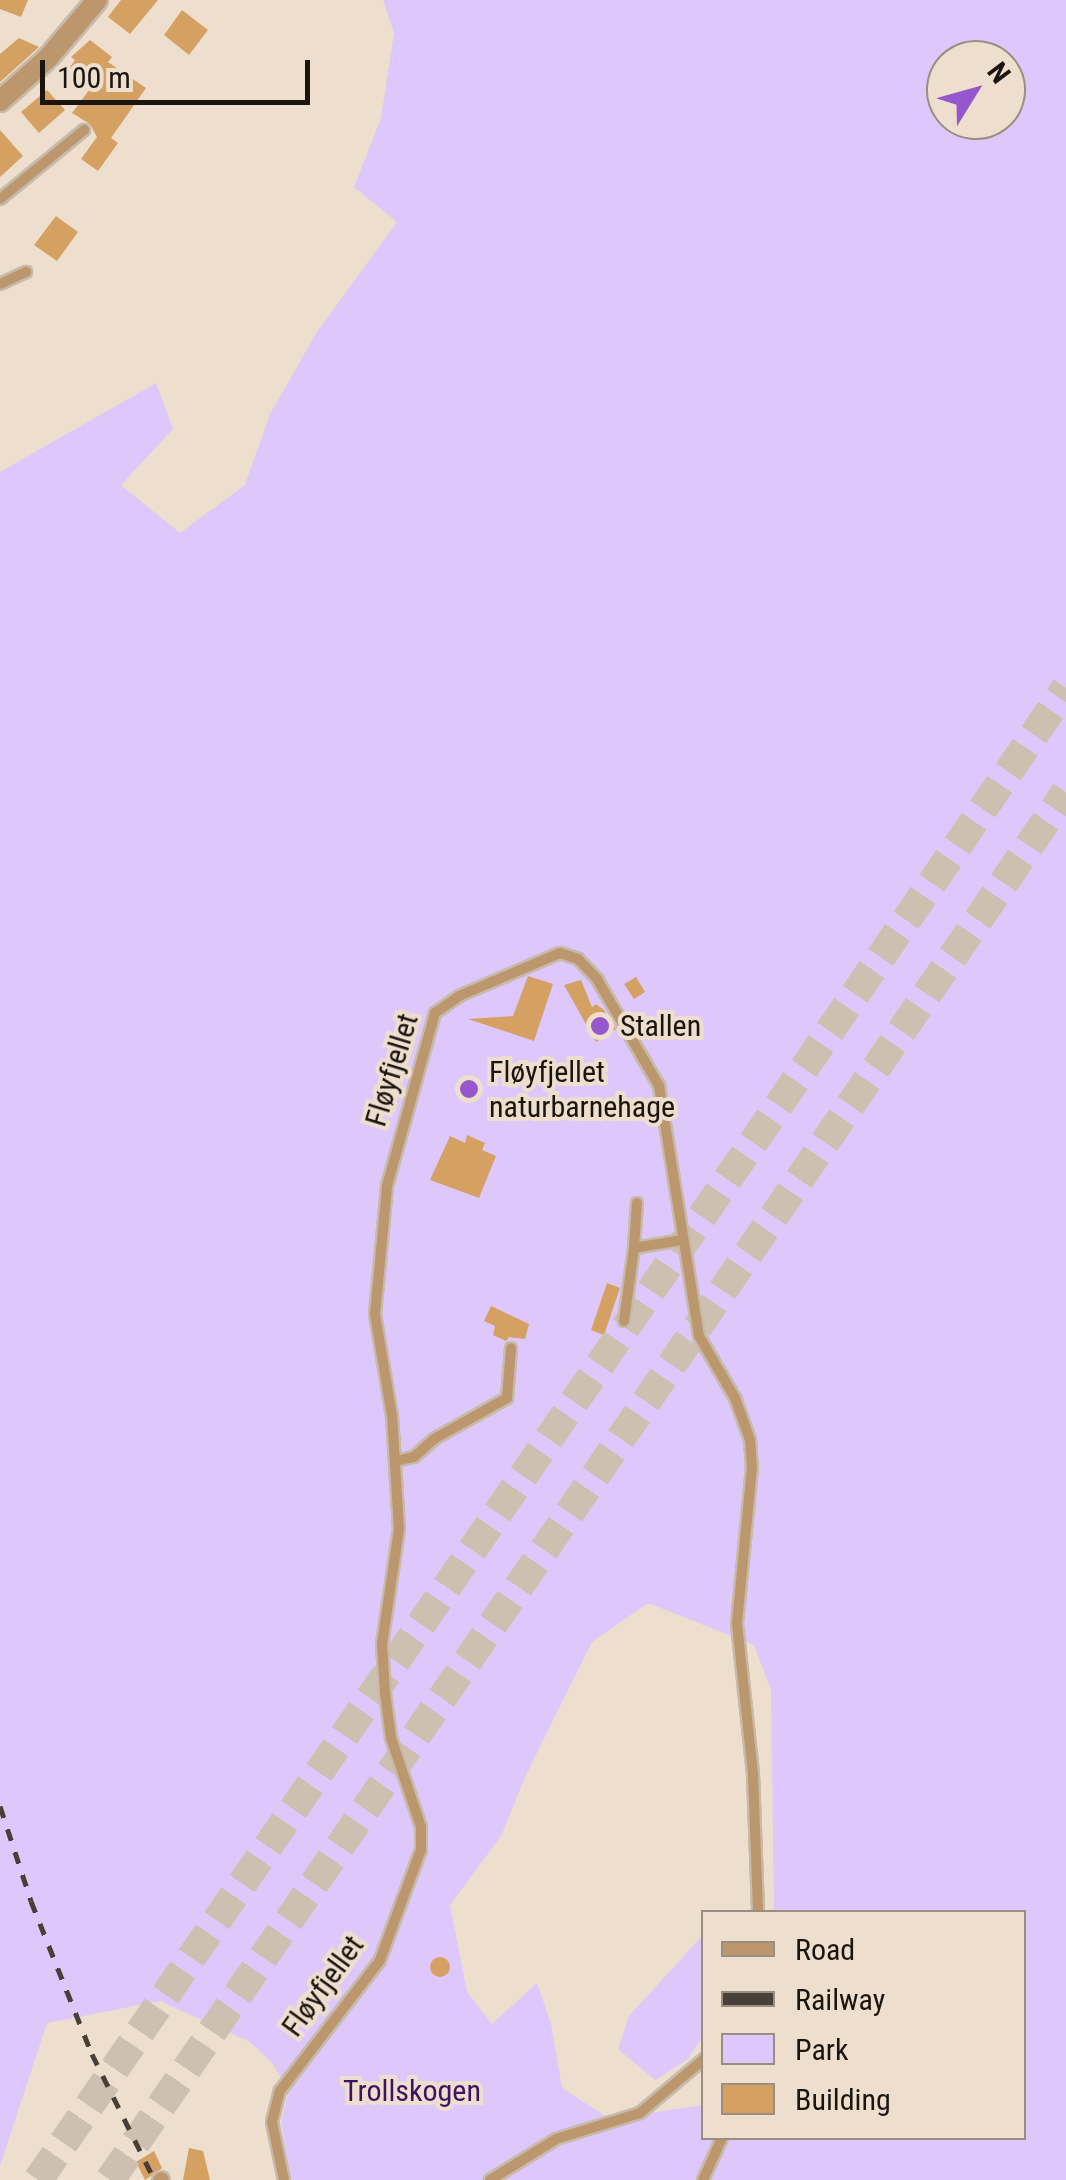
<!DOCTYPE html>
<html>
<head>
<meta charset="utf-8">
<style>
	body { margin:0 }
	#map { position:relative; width:1066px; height:2180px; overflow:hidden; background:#eddecd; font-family:"Roboto Condensed",sans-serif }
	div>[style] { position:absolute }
	.green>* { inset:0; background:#dec7fb }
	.building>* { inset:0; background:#d5a163 }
	.round { border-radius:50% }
	.trunk-tunnel>* { height:30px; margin-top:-15px; transform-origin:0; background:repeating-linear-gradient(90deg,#cec0b1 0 30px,transparent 0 45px) }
	.roads { filter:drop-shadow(2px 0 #c7baab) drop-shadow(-2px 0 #c7baab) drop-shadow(0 2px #c7baab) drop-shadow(0 -2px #c7baab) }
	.service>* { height:10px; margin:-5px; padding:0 5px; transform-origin:5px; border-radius:5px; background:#bc976d }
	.pedestrian>* { height:15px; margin:-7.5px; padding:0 7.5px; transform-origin:7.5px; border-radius:7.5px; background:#bc976d }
	.minor>* { height:20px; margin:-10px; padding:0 10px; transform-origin:10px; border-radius:10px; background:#bc976d }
	.rail>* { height:5px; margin-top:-2.5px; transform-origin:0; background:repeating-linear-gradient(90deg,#484038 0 12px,transparent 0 24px) }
	.dots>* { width:28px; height:28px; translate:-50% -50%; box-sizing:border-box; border:5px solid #eddecd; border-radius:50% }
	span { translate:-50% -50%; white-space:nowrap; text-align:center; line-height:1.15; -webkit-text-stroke:8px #eddecd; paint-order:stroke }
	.poi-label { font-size:30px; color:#1b1510 }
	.left { translate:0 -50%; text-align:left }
	.street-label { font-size:30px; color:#1b1510 }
	.park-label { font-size:30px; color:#3f1362 }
	.legend { position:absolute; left:701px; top:1910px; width:325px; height:230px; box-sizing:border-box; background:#eddecd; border:2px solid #998e81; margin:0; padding:12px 18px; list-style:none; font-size:30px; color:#1b1510 }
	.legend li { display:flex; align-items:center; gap:20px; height:50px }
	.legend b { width:50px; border:2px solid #998e81 }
	.north { position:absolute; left:926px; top:40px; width:100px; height:100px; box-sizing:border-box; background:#eddecd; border:2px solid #998e81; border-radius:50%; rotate:53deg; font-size:28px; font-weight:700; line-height:40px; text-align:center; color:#1b1510 }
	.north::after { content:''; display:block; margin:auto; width:35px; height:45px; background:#9557ce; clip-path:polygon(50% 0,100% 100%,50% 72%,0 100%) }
	.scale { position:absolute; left:40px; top:60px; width:270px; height:45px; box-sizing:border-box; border:5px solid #1b1510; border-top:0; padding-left:12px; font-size:30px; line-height:35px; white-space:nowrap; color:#1b1510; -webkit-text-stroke:8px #eddecd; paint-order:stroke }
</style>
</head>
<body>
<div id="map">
	<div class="green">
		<div style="clip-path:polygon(evenodd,383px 0,1066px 0,1066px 2180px,291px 2180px,281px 2123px,288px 2091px,273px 2064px,250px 2042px,160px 2001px,47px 2023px,0 2166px,0 472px,156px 383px,173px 429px,121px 485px,180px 533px,245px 485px,270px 414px,317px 332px,397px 222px,354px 187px,381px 118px,394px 33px,383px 0,946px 60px,1006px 60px,1006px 120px,946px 120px,946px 60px,383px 0,648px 1603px,754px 1645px,771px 1690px,774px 1912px,1024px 1912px,1024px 2138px,704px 2138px,703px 2105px,610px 2119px,562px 2088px,551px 2024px,537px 1983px,492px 2024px,467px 1992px,450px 1905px,501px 1836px,525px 1777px,592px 1642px,648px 1603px)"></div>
		<div style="clip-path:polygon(703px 1935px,703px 2035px,688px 2059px,655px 2080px,618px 2049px,629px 2016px)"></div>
	</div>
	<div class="building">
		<div style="clip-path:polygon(0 0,28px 0,21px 17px,0 9px)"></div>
		<div style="clip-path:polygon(121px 0,158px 0,130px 34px,108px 17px)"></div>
		<div style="clip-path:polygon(182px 10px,208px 30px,189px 55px,164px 35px)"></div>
		<div style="clip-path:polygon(19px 38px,39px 47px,0 82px,0 54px)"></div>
		<div style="clip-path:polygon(90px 40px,112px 57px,108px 62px,146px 88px,111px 138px,118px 143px,98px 171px,81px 159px,97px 137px,90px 124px,72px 113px,93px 85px,70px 67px,75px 60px,71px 57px)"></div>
		<div style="clip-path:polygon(47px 90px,65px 110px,39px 133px,21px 112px)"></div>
		<div style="clip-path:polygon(0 130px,23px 156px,0 177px)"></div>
		<div style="clip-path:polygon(56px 216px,78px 232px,57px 261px,34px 245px)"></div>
		<div style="clip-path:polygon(528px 976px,553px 984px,534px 1041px,468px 1019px,513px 1016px)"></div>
		<div style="clip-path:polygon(636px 977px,645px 992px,634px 999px,624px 984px)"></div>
		<div style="clip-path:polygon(581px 980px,592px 1007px,596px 1004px,604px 1010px,616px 1029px,596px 1042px,564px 985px)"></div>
		<div style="clip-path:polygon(467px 1135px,485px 1143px,482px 1150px,496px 1156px,479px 1198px,430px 1180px,450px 1136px,465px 1143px)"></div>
		<div style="clip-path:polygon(607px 1283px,620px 1288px,604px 1335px,591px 1330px)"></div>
		<div style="clip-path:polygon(491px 1306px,529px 1324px,525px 1339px,509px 1337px,506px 1341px,493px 1335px,495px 1326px,484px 1321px)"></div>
		<div class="round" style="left:430px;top:1957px;width:20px;height:20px"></div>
		<div style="clip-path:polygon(189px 2148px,203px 2151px,210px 2180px,183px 2180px)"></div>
		<div style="clip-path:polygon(154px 2151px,162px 2168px,145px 2180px,136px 2162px)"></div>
	</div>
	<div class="trunk-tunnel">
		<div style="left:38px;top:2180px;width:1812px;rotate:-55.43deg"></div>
		<div style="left:110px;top:2180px;width:1685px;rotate:-55.44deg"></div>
	</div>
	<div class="roads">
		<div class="service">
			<div style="left:0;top:199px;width:109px;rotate:-39.4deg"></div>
			<div style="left:0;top:284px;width:29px;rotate:-25deg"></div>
			<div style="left:634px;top:1248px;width:45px;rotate:-86.2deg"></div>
			<div style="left:624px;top:1321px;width:74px;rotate:-82.2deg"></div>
			<div style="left:634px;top:1248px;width:49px;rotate:-9.5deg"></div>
			<div style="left:396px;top:1461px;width:18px;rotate:-13deg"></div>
			<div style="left:414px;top:1457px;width:27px;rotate:-42deg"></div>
			<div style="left:434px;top:1439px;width:84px;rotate:-29.3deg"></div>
			<div style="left:507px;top:1398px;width:50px;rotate:-85.4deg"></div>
			<div style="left:284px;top:2180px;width:59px;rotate:-101.7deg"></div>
			<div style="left:272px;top:2122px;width:32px;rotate:-76deg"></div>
			<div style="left:280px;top:2091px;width:165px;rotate:-52.6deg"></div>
			<div style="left:380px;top:1960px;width:117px;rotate:-69.6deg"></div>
			<div style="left:421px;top:1850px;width:23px;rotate:-90deg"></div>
			<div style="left:421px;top:1827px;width:94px;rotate:-108.6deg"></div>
			<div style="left:391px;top:1738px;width:45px;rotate:-97.6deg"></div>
			<div style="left:385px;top:1693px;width:49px;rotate:-93.5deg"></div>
			<div style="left:382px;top:1644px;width:116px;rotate:-81.6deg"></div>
			<div style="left:399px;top:1529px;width:113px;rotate:-93.5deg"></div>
			<div style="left:392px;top:1416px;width:103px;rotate:-99.5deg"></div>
			<div style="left:375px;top:1314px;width:129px;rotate:-84.6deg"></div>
			<div style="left:387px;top:1186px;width:180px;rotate:-74.5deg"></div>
			<div style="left:435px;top:1013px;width:29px;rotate:-35deg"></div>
			<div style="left:459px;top:996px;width:110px;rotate:-23.1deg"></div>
			<div style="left:560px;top:953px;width:19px;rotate:18deg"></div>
			<div style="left:578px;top:959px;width:28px;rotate:46deg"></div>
			<div style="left:597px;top:979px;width:124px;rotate:59.9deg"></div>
			<div style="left:659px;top:1086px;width:253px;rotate:80.9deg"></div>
			<div style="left:699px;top:1336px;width:72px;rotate:59.9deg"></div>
			<div style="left:735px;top:1398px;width:45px;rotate:70.3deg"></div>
			<div style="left:750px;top:1440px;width:27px;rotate:86deg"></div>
			<div style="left:752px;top:1467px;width:158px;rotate:95.5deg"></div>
			<div style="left:737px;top:1624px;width:151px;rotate:83.9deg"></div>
			<div style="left:753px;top:1774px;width:138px;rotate:87.9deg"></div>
			<div style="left:490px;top:2180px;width:78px;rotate:-31.8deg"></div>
			<div style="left:556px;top:2139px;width:88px;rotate:-17.2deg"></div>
			<div style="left:640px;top:2113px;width:84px;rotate:-40.2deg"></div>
			<div style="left:703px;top:2180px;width:46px;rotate:-65.7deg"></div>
		</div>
		<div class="pedestrian">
			<div style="left:160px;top:2180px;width:1px;rotate:-45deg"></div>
		</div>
		<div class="minor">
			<div style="left:0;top:101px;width:64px;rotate:-41.9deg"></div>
			<div style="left:48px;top:58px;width:76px;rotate:-49.8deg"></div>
		</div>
	</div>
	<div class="rail">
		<div style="left:0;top:1806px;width:100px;rotate:71.9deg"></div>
		<div style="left:31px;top:1901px;width:165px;rotate:68.3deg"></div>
		<div style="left:92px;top:2054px;width:133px;rotate:63.6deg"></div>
	</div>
	<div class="dots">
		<div style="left:600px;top:1026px;background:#9557ce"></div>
		<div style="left:469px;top:1089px;background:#9557ce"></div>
	</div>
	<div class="poi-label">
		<span class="left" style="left:620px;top:1026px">Stallen</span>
		<span class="left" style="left:489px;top:1089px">Fløyfjellet<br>naturbarnehage</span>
	</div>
	<div class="street-label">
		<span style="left:392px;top:1070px;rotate:-73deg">Fløyfjellet</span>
		<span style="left:323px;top:1986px;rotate:-54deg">Fløyfjellet</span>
	</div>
	<div class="park-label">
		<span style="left:412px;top:2091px">Trollskogen</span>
	</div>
	<ul class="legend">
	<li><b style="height:12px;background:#bc976d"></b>Road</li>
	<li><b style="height:12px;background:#484038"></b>Railway</li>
	<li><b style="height:28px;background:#dec7fb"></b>Park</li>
	<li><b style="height:28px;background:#d5a163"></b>Building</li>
	</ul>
	<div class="north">N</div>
	<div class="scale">100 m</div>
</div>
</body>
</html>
